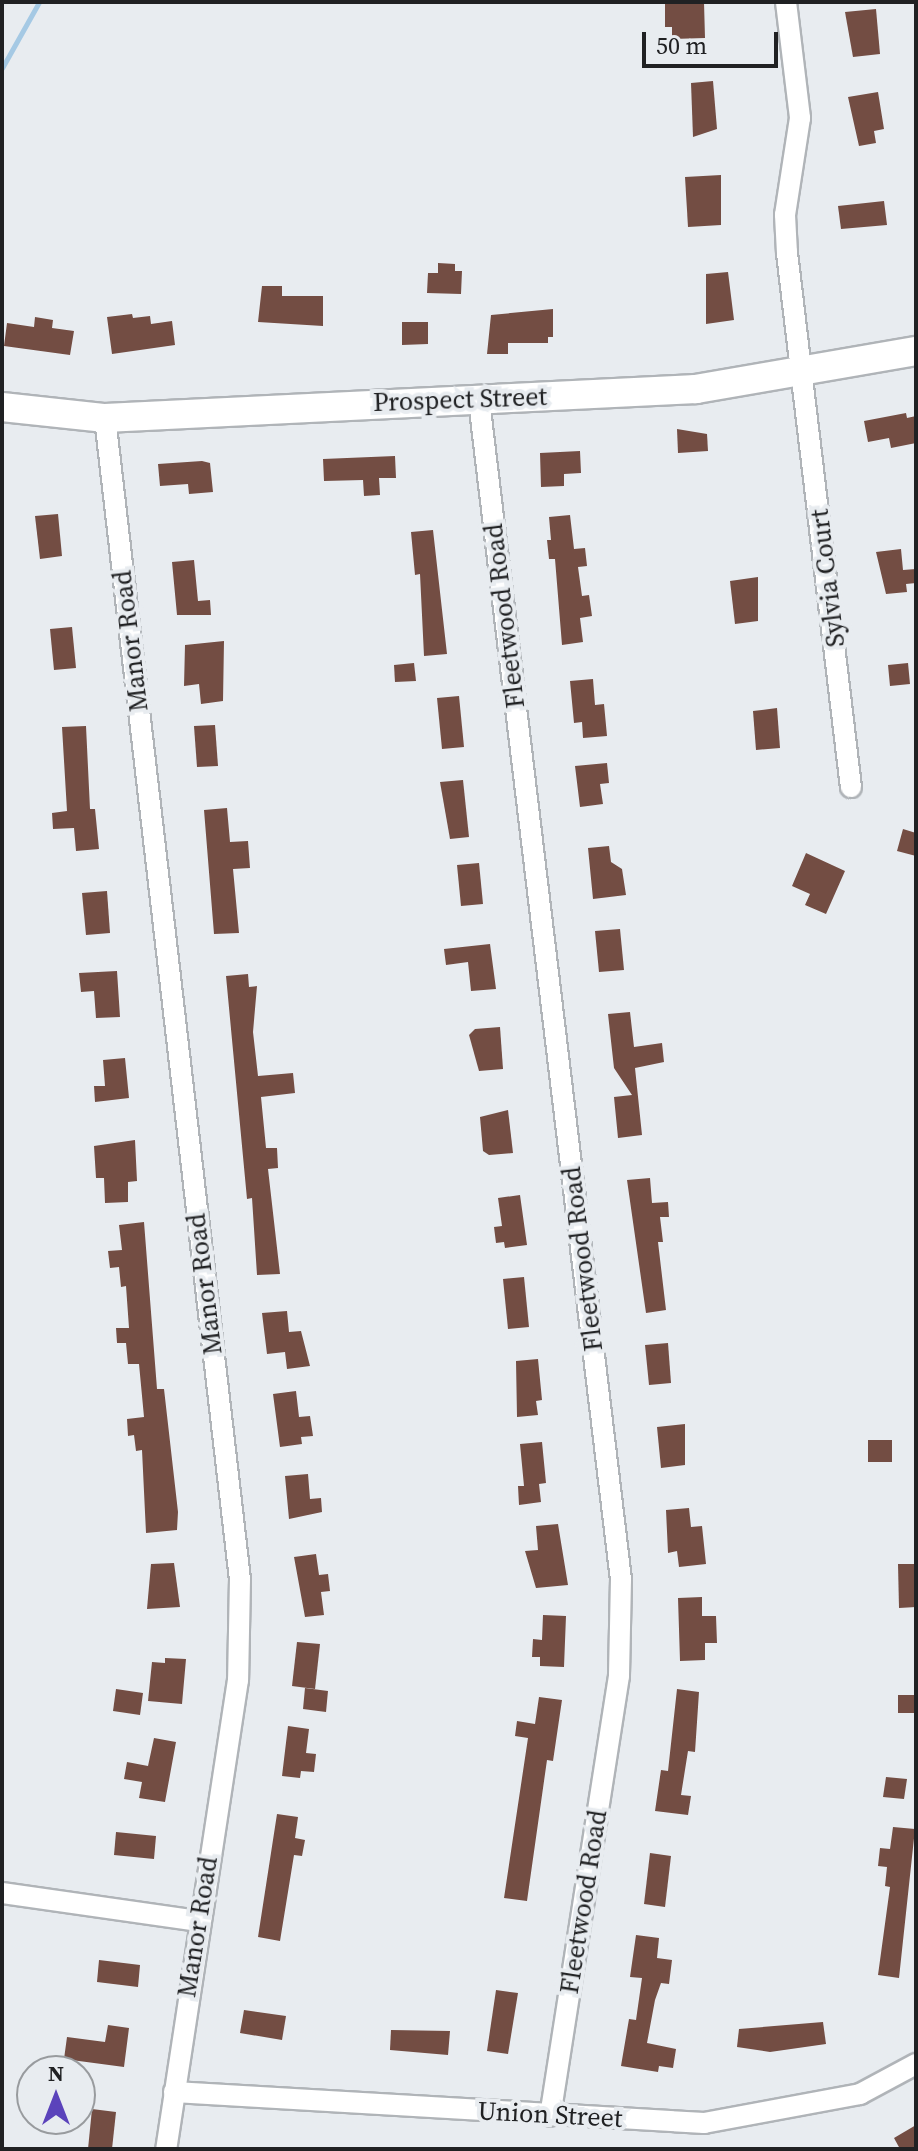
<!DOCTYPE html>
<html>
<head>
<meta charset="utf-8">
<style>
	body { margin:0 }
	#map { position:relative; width:918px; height:2151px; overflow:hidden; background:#e8ecf0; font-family:"Source Serif 4",serif }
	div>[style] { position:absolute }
	.stream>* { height:5px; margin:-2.5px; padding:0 2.5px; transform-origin:2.5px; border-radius:2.5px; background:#a5c9e4 }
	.building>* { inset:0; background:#734d43 }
	.roads { filter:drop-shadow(2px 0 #b0b4b8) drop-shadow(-2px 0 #b0b4b8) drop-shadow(0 2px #b0b4b8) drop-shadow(0 -2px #b0b4b8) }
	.street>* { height:20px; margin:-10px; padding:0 10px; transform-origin:10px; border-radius:10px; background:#fff }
	.secondary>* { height:28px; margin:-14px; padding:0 14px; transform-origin:14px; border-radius:14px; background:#fff }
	span { translate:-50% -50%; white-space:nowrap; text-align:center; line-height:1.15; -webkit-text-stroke:8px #e8ecf0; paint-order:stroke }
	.street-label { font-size:26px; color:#202123 }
	.frame { position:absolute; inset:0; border:4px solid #202123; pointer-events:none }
	.north { position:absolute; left:16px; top:2055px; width:80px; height:80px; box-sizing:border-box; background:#e8ecf0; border:2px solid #989b9e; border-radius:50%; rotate:0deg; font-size:22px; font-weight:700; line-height:32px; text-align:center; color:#202123 }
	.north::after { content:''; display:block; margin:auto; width:28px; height:36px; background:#5b43bb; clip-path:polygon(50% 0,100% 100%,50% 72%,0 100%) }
	.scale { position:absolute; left:642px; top:32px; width:136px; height:36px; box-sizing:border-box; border:4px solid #202123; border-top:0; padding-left:10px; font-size:24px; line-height:28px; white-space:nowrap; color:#202123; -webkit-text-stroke:6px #e8ecf0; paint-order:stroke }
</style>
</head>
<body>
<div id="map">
	<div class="stream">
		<div style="left:2px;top:68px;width:76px;rotate:-60.7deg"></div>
	</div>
	<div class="building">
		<div style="clip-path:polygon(665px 2px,704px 2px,705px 38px,672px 39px,672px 27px,665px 27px)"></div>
		<div style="clip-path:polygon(876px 9px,880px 54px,853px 57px,845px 12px)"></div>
		<div style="clip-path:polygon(713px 81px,717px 129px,693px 137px,691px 83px)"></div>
		<div style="clip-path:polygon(878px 92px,884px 129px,874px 131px,876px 143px,859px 146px,848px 97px)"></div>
		<div style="clip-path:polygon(721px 175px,721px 225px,688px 227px,685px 177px)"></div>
		<div style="clip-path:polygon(884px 201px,887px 225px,841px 229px,838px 206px)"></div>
		<div style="clip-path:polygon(438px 263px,455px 264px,455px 271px,462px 271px,461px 294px,427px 293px,428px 273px,438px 273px)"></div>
		<div style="clip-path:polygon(728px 272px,734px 320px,706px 324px,706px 274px)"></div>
		<div style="clip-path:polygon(262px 286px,282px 286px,282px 296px,323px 296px,323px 326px,258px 322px)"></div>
		<div style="clip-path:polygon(553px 309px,553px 337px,548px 337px,548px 343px,508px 343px,508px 354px,487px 354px,491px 315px)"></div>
		<div style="clip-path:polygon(132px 314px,133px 318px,150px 316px,151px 324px,172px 321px,175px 345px,112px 354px,107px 317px)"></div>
		<div style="clip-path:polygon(35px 317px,53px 320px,52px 328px,74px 331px,70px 355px,4px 346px,7px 323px,34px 327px)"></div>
		<div style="clip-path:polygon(402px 322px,428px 322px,428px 344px,402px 345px)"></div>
		<div style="clip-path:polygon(906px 413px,907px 418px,916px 416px,916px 443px,891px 448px,889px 438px,868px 442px,864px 421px)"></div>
		<div style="clip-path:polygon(677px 429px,707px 434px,708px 451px,678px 453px)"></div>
		<div style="clip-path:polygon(580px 451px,581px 473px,564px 474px,564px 486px,541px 487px,540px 453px)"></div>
		<div style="clip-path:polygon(395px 456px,396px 478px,379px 478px,380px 495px,364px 496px,363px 480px,324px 481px,323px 459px)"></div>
		<div style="clip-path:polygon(202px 461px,210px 463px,213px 492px,189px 494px,188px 484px,160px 486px,158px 464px)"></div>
		<div style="clip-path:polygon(58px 514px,62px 556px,40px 559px,35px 516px)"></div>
		<div style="clip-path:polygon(570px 515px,574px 549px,585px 548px,587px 566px,578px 567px,582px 596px,589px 595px,592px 616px,580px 618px,583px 642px,562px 645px,555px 559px,549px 559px,547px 540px,551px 540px,549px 517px)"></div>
		<div style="clip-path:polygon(433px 530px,447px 654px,424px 656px,420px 574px,415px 575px,411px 532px)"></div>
		<div style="clip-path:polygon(901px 549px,903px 570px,916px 569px,916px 583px,906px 584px,907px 592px,886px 594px,876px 552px)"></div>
		<div style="clip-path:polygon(194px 560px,198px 601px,210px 600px,211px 615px,177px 615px,172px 562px)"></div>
		<div style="clip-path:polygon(758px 577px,758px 621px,735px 624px,730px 581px)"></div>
		<div style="clip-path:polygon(72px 627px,76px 668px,54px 670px,50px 629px)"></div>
		<div style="clip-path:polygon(224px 641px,223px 701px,201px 704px,199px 684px,184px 686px,185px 645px)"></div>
		<div style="clip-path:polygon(414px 663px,416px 681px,395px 682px,394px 665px)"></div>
		<div style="clip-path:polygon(908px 663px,910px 684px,890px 686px,888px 665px)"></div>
		<div style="clip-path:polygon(593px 679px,595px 705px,604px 704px,607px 736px,583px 738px,582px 722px,574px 723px,570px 681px)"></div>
		<div style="clip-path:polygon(459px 696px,464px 747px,442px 749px,437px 698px)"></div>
		<div style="clip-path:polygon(777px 708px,780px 748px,756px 750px,753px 711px)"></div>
		<div style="clip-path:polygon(215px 725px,218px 766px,197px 767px,194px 726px)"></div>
		<div style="clip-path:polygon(86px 726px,90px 809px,95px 809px,99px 849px,76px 851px,74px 828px,53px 829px,52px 813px,67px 811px,62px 727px)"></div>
		<div style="clip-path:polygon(607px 763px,609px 783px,600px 784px,603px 804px,580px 807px,575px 766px)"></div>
		<div style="clip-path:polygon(463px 780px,469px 837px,450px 839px,440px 782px)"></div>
		<div style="clip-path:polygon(227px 808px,230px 842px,248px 841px,250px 868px,233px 869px,239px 933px,214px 934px,204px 810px)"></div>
		<div style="clip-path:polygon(903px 829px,916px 833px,916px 856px,897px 851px)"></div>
		<div style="clip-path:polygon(609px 846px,611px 862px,622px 869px,626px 895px,593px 899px,588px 848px)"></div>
		<div style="clip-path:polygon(806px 853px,845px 871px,826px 914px,805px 905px,810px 894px,792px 886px)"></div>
		<div style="clip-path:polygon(479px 863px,483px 904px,461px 906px,457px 865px)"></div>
		<div style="clip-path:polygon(107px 891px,110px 933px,86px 935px,82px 893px)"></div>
		<div style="clip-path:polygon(620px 929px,624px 970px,599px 972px,595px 931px)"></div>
		<div style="clip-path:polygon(490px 944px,496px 989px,471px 991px,468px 962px,446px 965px,444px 949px)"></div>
		<div style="clip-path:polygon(117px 971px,120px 1017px,96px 1018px,94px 991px,81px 992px,79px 973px)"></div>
		<div style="clip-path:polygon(248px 974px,249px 987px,257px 986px,253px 1032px,258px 1076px,293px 1073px,295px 1093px,261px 1097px,266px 1148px,277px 1148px,278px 1168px,268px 1169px,280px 1274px,257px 1275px,252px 1198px,247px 1199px,226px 976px)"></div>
		<div style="clip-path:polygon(630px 1012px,634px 1047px,662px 1043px,664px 1062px,635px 1068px,642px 1135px,618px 1138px,614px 1097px,632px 1095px,614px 1068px,608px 1014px)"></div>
		<div style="clip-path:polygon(500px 1027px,503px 1069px,479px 1071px,469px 1035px,475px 1029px)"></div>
		<div style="clip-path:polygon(125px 1058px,129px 1098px,95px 1102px,94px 1086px,105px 1086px,103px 1060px)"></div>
		<div style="clip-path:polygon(508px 1110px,513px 1153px,489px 1155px,483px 1151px,480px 1117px)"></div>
		<div style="clip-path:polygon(135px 1140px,137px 1181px,128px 1182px,128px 1202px,105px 1203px,104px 1178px,96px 1178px,94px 1146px)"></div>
		<div style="clip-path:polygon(650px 1178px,652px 1203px,668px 1202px,669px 1217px,660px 1217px,663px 1242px,658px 1242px,666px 1310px,646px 1313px,627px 1180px)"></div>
		<div style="clip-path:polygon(520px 1195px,527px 1245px,505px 1248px,504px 1242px,496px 1243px,494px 1227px,502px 1226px,498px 1198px)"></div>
		<div style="clip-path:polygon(144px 1222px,157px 1389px,164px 1389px,178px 1512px,177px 1530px,146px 1533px,142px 1450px,136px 1451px,134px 1435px,128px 1436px,127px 1419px,144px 1417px,139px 1364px,128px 1364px,126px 1343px,117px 1343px,116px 1328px,129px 1328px,126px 1286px,121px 1287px,119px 1267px,110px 1268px,108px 1251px,122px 1250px,119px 1225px)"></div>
		<div style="clip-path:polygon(524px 1277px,529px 1327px,508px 1329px,503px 1279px)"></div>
		<div style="clip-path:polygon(287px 1311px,289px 1332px,301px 1331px,310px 1366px,287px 1369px,285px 1352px,267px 1354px,262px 1313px)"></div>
		<div style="clip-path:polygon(668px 1343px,671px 1383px,649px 1385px,645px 1345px)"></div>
		<div style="clip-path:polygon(538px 1359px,542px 1400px,536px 1401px,538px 1415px,517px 1417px,516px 1361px)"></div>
		<div style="clip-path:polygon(296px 1391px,299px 1417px,310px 1416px,313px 1436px,301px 1437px,302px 1444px,280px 1447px,273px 1394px)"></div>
		<div style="clip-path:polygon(685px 1424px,685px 1465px,661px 1468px,657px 1427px)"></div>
		<div style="clip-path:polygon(868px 1440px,892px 1440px,892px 1462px,868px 1462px)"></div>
		<div style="clip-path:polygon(542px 1442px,546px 1483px,539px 1484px,541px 1502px,519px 1505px,518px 1486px,524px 1486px,520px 1444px)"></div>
		<div style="clip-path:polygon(308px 1474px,310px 1499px,321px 1498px,322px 1512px,289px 1519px,285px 1476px)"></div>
		<div style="clip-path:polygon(689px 1508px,691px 1527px,702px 1526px,706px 1564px,679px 1567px,677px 1551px,668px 1553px,666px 1510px)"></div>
		<div style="clip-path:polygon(558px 1524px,568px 1585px,536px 1588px,525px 1551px,538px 1550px,536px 1526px)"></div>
		<div style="clip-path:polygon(316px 1554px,319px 1575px,328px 1574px,330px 1591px,321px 1592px,324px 1615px,305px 1617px,294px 1557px)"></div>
		<div style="clip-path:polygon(174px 1563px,180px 1607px,147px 1609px,151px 1564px)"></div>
		<div style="clip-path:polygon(898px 1564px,916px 1564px,916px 1607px,899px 1608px)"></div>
		<div style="clip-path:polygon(702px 1597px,702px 1616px,716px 1616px,717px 1643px,705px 1643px,705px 1660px,680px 1661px,678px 1598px)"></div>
		<div style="clip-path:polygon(543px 1615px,566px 1616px,564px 1667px,540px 1666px,540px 1657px,532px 1657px,533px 1639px,542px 1640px)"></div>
		<div style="clip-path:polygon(297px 1642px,320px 1644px,315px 1689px,292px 1686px)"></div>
		<div style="clip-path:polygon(165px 1658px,186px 1659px,182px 1704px,148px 1701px,152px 1662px,165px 1663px)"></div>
		<div style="clip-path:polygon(305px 1688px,328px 1691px,326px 1712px,303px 1709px)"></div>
		<div style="clip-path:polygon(116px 1689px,143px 1693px,140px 1715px,113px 1711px)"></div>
		<div style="clip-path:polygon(677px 1689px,699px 1692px,695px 1752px,688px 1751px,681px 1795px,691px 1796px,688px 1815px,655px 1811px,661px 1770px,668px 1771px)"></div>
		<div style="clip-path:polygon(898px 1695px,916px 1695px,916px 1713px,898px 1713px)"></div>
		<div style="clip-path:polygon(539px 1697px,562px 1700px,553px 1761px,547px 1760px,527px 1901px,504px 1898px,528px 1738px,515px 1736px,517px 1721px,535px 1724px)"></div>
		<div style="clip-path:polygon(288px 1726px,309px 1729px,306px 1753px,316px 1754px,314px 1772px,301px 1771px,300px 1778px,282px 1776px)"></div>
		<div style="clip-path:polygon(154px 1738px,176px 1742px,165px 1802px,139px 1798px,142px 1782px,124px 1779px,127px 1762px,148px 1766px)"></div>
		<div style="clip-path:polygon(886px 1777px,907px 1779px,904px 1799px,883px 1797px)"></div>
		<div style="clip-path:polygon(277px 1814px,298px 1817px,295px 1838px,305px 1840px,302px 1856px,294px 1855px,280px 1941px,258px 1937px)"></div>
		<div style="clip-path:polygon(893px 1827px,915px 1829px,899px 1978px,878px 1975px,890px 1887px,885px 1886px,887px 1867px,878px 1866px,880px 1848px,890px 1849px)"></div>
		<div style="clip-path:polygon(116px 1832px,156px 1836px,154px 1859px,114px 1855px)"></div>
		<div style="clip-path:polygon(650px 1853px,671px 1856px,665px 1907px,644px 1904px)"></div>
		<div style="clip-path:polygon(636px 1935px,659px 1938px,657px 1958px,672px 1960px,669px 1984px,661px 1983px,655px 2000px,647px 2043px,676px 2049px,673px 2068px,659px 2066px,658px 2072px,621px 2066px,629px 2019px,636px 2020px,642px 1978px,630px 1977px)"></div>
		<div style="clip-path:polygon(99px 1960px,140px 1965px,138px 1987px,97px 1982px)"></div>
		<div style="clip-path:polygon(496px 1990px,518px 1993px,508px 2054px,487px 2051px)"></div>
		<div style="clip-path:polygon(244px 2010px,286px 2016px,282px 2040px,240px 2033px)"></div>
		<div style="clip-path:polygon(823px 2022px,826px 2044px,770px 2052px,737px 2047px,739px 2029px)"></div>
		<div style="clip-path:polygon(108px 2025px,129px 2028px,124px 2067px,64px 2059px,67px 2037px,105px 2042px)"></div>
		<div style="clip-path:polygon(391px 2030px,450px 2031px,448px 2055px,390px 2050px)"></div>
		<div style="clip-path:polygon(92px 2109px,116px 2112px,112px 2149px,88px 2149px)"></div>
		<div style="clip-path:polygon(916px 2125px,916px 2149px,900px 2149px,894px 2138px)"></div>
	</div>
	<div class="roads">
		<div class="street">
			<div style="left:786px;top:2px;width:117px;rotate:83.1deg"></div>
			<div style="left:800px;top:118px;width:98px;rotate:98.8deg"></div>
			<div style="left:785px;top:215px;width:38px;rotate:87deg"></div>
			<div style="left:787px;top:253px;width:538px;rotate:83.17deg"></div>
			<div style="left:479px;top:401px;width:1187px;rotate:83.13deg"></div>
			<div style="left:621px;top:1579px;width:97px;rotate:91.2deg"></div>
			<div style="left:619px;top:1676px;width:445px;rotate:98.9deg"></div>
			<div style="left:105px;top:418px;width:1169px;rotate:83.37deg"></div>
			<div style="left:240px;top:1579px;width:101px;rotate:91.1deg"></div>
			<div style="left:238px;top:1680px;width:474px;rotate:98.7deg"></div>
			<div style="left:2px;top:1893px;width:198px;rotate:8.1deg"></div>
			<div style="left:174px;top:2092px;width:531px;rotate:3.35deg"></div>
			<div style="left:704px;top:2123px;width:159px;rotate:-10.5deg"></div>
			<div style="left:860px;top:2094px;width:64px;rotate:-28.2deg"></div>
		</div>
		<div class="secondary">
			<div style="left:2px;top:407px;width:104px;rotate:6.1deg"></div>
			<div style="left:105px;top:418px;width:592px;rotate:-2.81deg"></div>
			<div style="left:696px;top:389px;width:223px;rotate:-9.8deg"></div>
		</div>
	</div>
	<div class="street-label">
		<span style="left:460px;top:400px;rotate:-2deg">Prospect Street</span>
		<span style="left:828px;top:578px;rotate:-97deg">Sylvia Court</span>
		<span style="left:505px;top:616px;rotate:-97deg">Fleetwood Road</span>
		<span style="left:131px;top:641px;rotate:-97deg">Manor Road</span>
		<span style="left:583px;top:1259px;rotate:-97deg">Fleetwood Road</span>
		<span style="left:205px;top:1284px;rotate:-97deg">Manor Road</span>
		<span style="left:584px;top:1902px;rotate:-81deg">Fleetwood Road</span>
		<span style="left:198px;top:1927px;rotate:-81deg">Manor Road</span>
		<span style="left:550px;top:2115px;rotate:3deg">Union Street</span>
	</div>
	<div class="frame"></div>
	<div class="north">N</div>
	<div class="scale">50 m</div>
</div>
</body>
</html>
